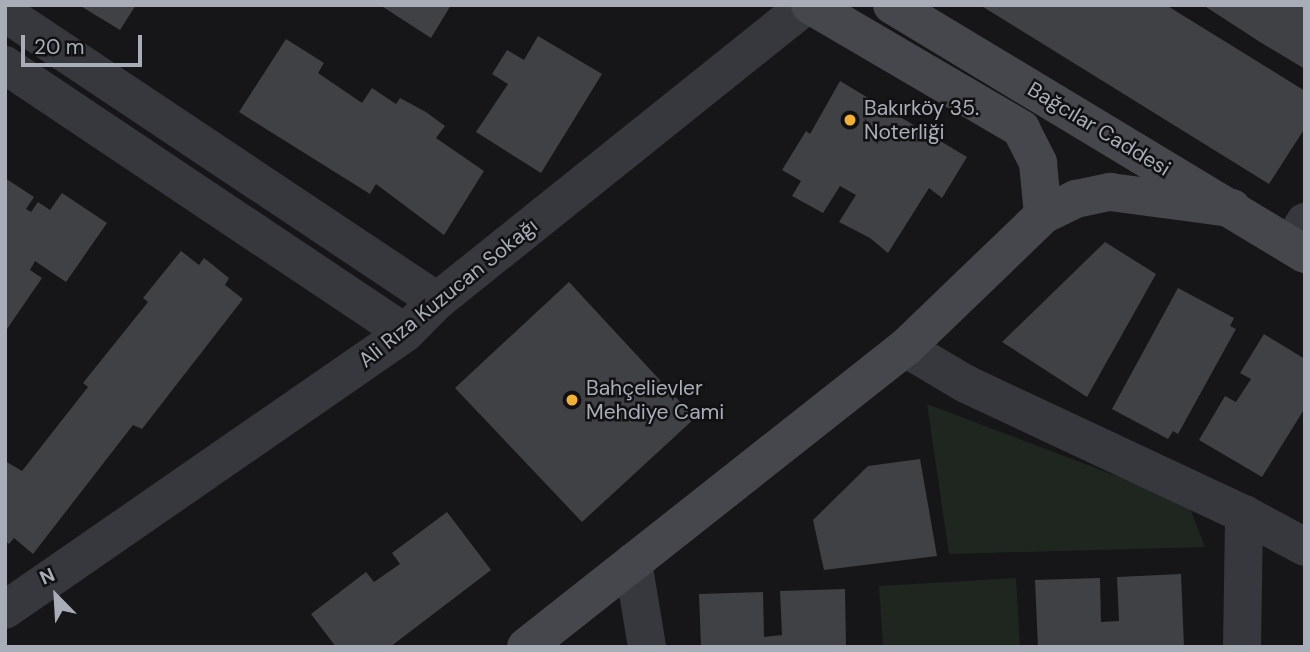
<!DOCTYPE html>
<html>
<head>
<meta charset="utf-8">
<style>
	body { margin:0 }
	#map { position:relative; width:1310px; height:652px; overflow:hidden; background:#161618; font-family:"DM Sans",sans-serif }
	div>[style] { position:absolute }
	.green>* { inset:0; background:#1e261f }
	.building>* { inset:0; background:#404145 }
	.minor>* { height:38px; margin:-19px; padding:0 19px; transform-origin:19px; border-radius:19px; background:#37383d }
	.secondary>* { height:38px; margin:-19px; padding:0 19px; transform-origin:19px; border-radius:19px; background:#45474d }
	.dots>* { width:19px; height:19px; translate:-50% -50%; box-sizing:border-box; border:4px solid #111113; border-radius:50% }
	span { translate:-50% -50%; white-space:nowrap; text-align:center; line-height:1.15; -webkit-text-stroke:5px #111113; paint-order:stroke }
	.poi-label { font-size:21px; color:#a8adb8 }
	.left { translate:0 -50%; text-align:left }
	.street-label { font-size:21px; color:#a8adb8 }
	.frame { position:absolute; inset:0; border:7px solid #a8adb8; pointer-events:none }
	.north { position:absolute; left:21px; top:561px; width:70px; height:70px; -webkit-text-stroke:5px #111113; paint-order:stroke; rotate:336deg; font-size:19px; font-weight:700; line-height:28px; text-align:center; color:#a8adb8 }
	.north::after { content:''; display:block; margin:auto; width:24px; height:32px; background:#a8adb8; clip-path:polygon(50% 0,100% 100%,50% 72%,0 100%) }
	.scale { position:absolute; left:21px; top:35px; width:121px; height:32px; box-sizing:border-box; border:4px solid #a8adb8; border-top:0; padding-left:9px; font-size:21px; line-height:24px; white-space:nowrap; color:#a8adb8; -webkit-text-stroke:5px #111113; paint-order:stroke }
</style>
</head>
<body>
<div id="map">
	<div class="green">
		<div style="clip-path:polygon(927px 404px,1188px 503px,1205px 547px,949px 554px)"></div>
		<div style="clip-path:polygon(1016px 578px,1020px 647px,883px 647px,879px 586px)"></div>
	</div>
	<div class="building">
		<div style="clip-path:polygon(79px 5px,136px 5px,120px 30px)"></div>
		<div style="clip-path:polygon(380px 5px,451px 5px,431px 38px)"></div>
		<div style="clip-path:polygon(980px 5px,1166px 5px,1305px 91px,1305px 128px,1269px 184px)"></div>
		<div style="clip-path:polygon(1203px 5px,1305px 5px,1305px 69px,1260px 42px)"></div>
		<div style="clip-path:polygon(538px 36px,602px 74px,541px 173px,476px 132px,508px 84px,492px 74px,507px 50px,524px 60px)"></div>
		<div style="clip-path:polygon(286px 39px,324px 63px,318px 73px,362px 103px,372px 88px,396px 104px,400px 98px,426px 112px,445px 126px,436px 138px,484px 171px,444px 235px,376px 184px,370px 194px,239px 112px)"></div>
		<div style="clip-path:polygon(840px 81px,967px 157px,942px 198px,929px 188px,888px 253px,870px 238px,839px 222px,856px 195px,840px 186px,823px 213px,792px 196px,801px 181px,782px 170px,806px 131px,810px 134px)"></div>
		<div style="clip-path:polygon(5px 178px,34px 197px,26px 209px,31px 212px,38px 202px,50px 210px,62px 193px,107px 223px,66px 282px,35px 261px,30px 270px,42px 278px,7px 329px)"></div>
		<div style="clip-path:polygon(1105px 242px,1156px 274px,1087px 397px,1002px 342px)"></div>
		<div style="clip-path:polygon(181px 251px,199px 265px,204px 258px,229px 278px,225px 285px,243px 299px,142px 429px,133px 425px,33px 554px,14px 538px,9px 544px,5px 541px,5px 461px,22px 471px,88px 387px,83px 383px,148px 302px,143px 298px)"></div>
		<div style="clip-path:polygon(569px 282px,695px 418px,582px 522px,455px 388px)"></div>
		<div style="clip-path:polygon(1178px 288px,1234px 318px,1230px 326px,1236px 329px,1178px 434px,1173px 431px,1168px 439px,1112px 409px)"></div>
		<div style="clip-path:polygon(1264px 334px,1305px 359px,1305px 408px,1262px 477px,1199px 440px,1225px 396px,1236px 402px,1251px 379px,1240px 373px)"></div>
		<div style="clip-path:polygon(920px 459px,937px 556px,824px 570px,813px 520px,868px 466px)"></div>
		<div style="clip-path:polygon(447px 512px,491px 570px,390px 647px,336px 647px,311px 614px,366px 572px,374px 582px,400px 564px,392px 553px)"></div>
		<div style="clip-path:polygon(1181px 574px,1184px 647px,1038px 647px,1035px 580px,1100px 578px,1101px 622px,1119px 621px,1117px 577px)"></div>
		<div style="clip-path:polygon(845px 589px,846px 647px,701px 647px,699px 594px,763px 592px,764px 637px,782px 635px,780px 591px)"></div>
	</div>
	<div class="minor">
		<div style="left:5px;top:13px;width:519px;rotate:33.69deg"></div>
		<div style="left:5px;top:65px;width:481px;rotate:33.8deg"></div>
		<div style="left:1291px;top:245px;width:27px;rotate:-59deg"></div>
		<div style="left:905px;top:348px;width:71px;rotate:30.5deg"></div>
		<div style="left:966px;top:384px;width:307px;rotate:25.1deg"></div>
		<div style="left:1244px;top:514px;width:69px;rotate:28.4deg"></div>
		<div style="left:633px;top:562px;width:86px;rotate:80.6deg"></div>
		<div style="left:5px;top:610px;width:487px;rotate:-34.7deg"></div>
		<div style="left:405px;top:333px;width:45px;rotate:-45deg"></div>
		<div style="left:437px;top:301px;width:474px;rotate:-38.7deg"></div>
		<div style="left:1242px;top:647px;width:133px;rotate:-89.1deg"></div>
	</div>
	<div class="secondary">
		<div style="left:810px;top:5px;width:245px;rotate:30.4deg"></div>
		<div style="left:1021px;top:129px;width:38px;rotate:63deg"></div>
		<div style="left:1038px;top:163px;width:52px;rotate:84.5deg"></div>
		<div style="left:892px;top:5px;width:482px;rotate:31.1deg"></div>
		<div style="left:526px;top:647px;width:483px;rotate:-38.3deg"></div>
		<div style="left:905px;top:348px;width:192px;rotate:-43.9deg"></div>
		<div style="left:1043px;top:215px;width:37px;rotate:-26deg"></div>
		<div style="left:1076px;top:199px;width:35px;rotate:-12deg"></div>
		<div style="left:1110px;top:192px;width:123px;rotate:7.5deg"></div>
	</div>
	<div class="dots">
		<div style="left:850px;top:120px;background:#f2b134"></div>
		<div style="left:572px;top:400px;background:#f2b134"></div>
	</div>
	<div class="poi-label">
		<span class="left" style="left:864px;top:120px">Bakırköy 35.<br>Noterliği</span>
		<span class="left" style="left:586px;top:400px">Bahçelievler<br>Mehdiye Cami</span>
	</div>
	<div class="street-label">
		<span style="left:1099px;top:129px;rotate:31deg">Bağcılar Caddesi</span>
		<span style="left:448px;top:293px;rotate:-39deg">Ali Rıza Kuzucan Sokağı</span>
	</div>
	<div class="frame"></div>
	<div class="north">N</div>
	<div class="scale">20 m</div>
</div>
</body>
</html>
